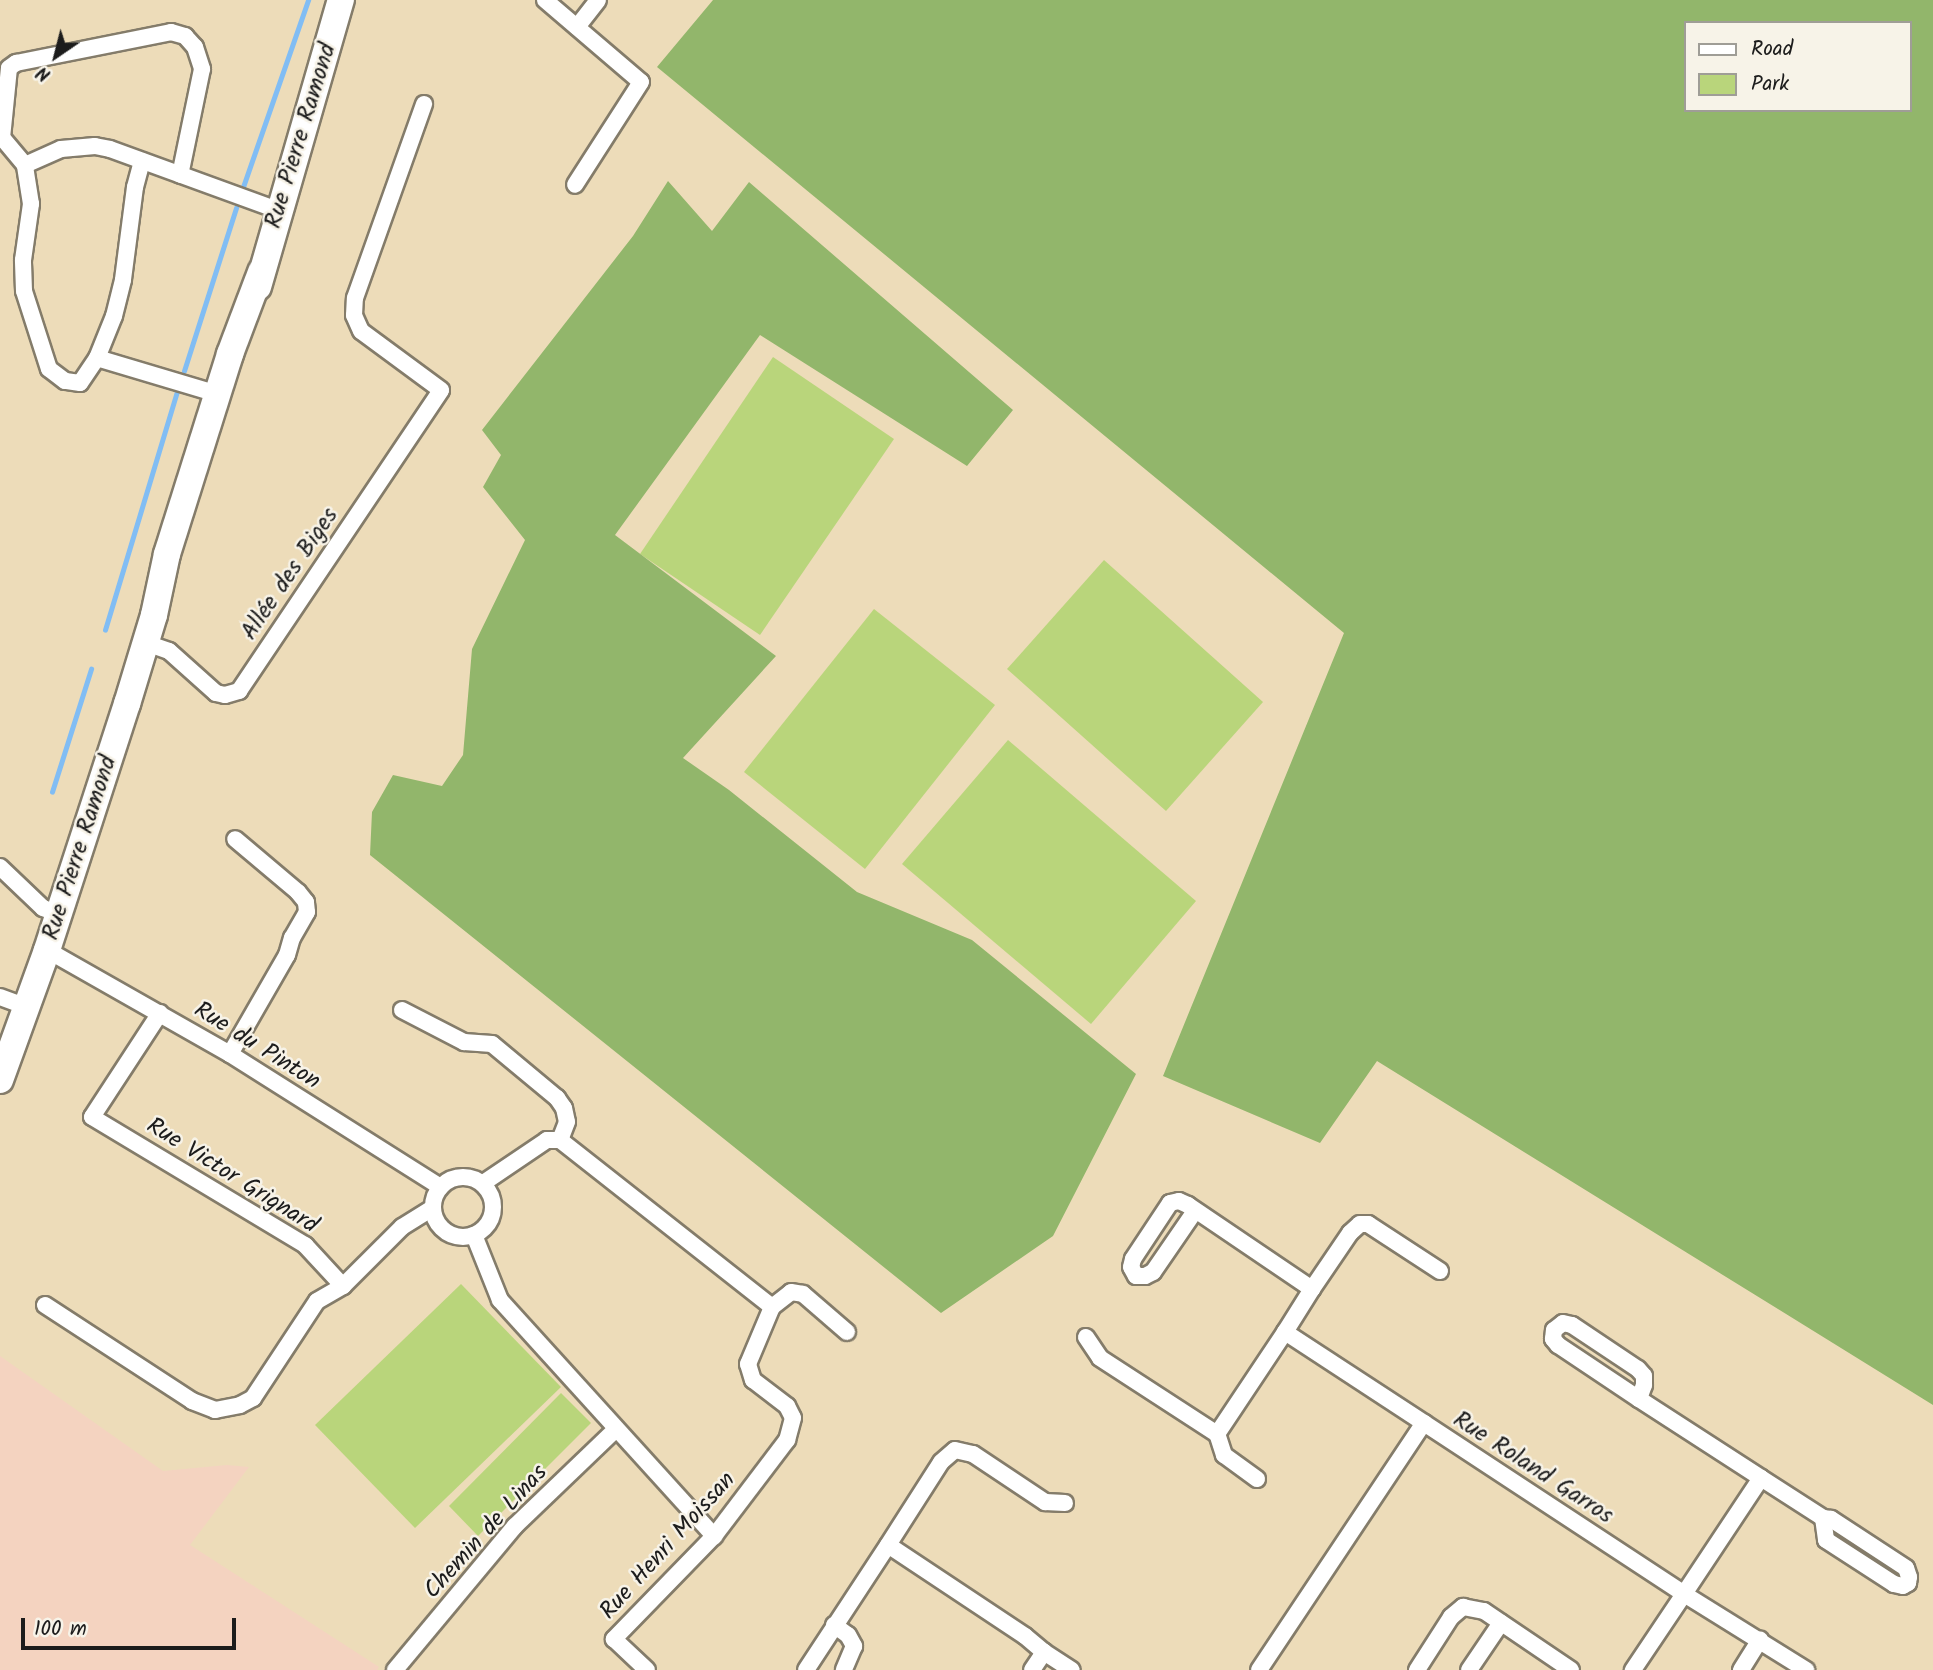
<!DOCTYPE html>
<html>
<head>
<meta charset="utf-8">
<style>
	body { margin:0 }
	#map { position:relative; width:1933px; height:1670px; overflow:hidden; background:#eddcb9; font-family:Kalam,sans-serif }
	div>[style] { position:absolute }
	.built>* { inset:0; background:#f4d3c0 }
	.green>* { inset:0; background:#b9d57b }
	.forest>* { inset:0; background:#92b66b }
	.stream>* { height:4.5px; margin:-2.25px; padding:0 2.25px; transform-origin:2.25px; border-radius:2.25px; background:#81bdf4 }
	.roads { filter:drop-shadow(2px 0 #847c6a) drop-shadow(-2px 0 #847c6a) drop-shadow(0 2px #847c6a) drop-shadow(0 -2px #847c6a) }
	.street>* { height:16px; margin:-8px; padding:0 8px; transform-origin:8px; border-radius:8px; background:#fff }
	.street>.ring { margin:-8px; padding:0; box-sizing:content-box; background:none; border:16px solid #fff; border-radius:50% }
	.primary>* { height:26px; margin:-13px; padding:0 13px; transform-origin:13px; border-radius:13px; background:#fff }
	span { translate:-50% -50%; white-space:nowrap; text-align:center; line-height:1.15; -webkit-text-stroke:5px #f7f3e8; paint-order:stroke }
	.street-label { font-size:24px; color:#1c1c1c }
	.legend { position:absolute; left:1684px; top:21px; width:228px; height:91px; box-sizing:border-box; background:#f7f3e8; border:2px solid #9f9d96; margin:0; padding:9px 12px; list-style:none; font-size:21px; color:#1c1c1c }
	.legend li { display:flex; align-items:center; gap:14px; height:35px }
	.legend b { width:35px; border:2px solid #9f9d96 }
	.north { position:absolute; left:21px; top:21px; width:70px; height:70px; -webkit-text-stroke:5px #f7f3e8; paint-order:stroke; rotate:215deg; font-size:19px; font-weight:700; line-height:28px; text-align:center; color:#1c1c1c }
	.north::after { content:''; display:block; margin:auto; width:24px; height:32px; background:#1c1c1c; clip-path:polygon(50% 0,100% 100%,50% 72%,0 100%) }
	.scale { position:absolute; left:21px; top:1618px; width:215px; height:32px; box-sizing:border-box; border:4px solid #1c1c1c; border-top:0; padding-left:9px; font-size:21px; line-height:24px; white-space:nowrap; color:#1c1c1c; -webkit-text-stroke:5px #f7f3e8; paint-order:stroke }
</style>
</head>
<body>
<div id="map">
	<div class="built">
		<div style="clip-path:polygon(0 1356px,163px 1471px,227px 1465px,249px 1467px,190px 1545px,379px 1667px,377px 1670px,0 1670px)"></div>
	</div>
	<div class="green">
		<div style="clip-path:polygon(773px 357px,894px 439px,760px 635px,640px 554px)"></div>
		<div style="clip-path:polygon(1104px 560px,1263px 702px,1166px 811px,1007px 669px)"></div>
		<div style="clip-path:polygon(874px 609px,995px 705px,865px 869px,744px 772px)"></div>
		<div style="clip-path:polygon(1008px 740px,1196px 901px,1091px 1024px,902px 864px)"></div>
		<div style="clip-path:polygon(461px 1284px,561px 1387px,415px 1528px,315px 1425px)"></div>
		<div style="clip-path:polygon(561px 1393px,591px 1423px,478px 1536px,449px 1506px)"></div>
	</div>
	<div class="forest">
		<div style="clip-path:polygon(evenodd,713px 0,1933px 0,1933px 1405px,1377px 1061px,1320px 1143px,1163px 1076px,1344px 633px,657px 67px,713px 0,1686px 23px,1910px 23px,1910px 110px,1686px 110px,1686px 23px)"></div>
		<div style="clip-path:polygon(668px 181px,712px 231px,749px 182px,1013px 410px,967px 466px,760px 335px,615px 535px,776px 656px,683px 758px,729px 790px,857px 892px,972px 940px,1136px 1074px,1053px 1236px,941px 1313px,370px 855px,372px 812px,393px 775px,442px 786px,463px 755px,472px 649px,525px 540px,483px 487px,501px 455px,482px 430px,633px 236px)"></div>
	</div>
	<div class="stream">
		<div style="left:243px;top:187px;width:198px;rotate:-70.8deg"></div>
		<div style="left:184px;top:371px;width:171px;rotate:-72.3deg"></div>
		<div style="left:105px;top:630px;width:253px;rotate:-73.2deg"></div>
		<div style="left:52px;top:792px;width:129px;rotate:-72.4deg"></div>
	</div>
	<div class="roads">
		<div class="street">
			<div style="left:545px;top:0;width:126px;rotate:40.5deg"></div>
			<div style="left:641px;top:82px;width:122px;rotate:122.7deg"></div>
			<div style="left:577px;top:27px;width:34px;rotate:-52deg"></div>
			<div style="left:142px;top:161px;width:27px;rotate:105deg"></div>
			<div style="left:135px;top:187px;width:94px;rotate:97.4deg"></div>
			<div style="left:123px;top:280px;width:37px;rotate:104deg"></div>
			<div style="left:114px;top:316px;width:45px;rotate:112deg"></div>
			<div style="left:97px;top:358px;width:30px;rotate:124deg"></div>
			<div style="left:80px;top:383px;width:15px;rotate:-172deg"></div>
			<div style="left:65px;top:381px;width:20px;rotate:-143deg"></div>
			<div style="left:49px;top:369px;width:82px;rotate:-107.8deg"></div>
			<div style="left:24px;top:291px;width:31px;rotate:-92deg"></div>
			<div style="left:23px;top:260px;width:57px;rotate:-81.9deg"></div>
			<div style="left:31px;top:204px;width:39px;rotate:-99deg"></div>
			<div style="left:25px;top:165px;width:39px;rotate:-24deg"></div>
			<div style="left:61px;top:149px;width:34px;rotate:-5deg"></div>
			<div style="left:95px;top:146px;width:15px;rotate:11deg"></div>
			<div style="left:110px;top:149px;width:179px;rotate:20deg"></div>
			<div style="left:25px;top:165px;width:35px;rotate:-130deg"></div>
			<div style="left:2px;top:138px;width:70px;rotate:-84.3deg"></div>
			<div style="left:9px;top:68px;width:9px;rotate:-36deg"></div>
			<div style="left:16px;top:63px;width:158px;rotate:-11.3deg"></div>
			<div style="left:171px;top:32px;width:15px;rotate:16deg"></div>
			<div style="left:185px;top:36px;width:15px;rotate:48deg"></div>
			<div style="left:195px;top:47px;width:23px;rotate:72deg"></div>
			<div style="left:202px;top:69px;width:108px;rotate:101.7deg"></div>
			<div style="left:97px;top:358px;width:126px;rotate:16.6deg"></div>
			<div style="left:146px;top:643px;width:24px;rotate:19deg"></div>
			<div style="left:169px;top:651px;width:63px;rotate:41.8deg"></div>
			<div style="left:216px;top:693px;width:9px;rotate:13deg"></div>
			<div style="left:225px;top:695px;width:15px;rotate:-16deg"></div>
			<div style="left:239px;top:691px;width:362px;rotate:-56.1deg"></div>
			<div style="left:441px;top:390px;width:99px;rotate:-143.6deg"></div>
			<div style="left:361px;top:331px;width:17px;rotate:-114deg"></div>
			<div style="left:354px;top:315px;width:17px;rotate:-87deg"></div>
			<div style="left:355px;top:298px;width:206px;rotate:-70.4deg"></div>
			<div style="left:0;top:867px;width:59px;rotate:43.6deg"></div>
			<div style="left:43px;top:908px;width:17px;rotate:21deg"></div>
			<div style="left:47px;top:950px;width:210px;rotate:29.6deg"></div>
			<div style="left:230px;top:1054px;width:249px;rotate:32.3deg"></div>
			<div style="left:0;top:997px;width:29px;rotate:20deg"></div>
			<div style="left:402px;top:1010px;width:70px;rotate:27.3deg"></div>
			<div style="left:464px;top:1042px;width:28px;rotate:4deg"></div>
			<div style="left:492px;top:1044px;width:85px;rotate:39.7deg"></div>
			<div style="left:557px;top:1098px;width:12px;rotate:55deg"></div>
			<div style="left:564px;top:1108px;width:14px;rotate:78deg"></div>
			<div style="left:567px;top:1122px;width:19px;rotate:111deg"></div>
			<div style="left:560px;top:1140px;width:13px;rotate:180deg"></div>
			<div style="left:547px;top:1140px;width:78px;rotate:145.9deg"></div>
			<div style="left:160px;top:1013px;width:124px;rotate:123.2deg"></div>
			<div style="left:92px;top:1117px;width:249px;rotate:31deg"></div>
			<div style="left:305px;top:1245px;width:56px;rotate:47.2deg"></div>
			<div style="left:343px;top:1286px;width:83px;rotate:-45deg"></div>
			<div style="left:402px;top:1227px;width:36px;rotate:-32deg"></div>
			<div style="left:230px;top:1054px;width:114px;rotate:-60.1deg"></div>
			<div style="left:287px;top:955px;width:18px;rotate:-74deg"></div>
			<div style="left:292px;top:938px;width:30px;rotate:-60deg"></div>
			<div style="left:307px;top:912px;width:10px;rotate:-96deg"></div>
			<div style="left:306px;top:902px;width:13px;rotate:-129deg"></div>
			<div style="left:298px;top:892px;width:82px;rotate:-139.9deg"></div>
			<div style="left:560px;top:1140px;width:270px;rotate:38.2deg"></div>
			<div style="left:772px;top:1307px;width:62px;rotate:112.8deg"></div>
			<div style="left:748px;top:1364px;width:17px;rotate:73deg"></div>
			<div style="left:753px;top:1380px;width:43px;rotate:37.4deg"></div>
			<div style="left:787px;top:1406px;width:13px;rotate:63deg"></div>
			<div style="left:793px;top:1418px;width:23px;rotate:105deg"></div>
			<div style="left:787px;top:1440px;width:121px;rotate:127.2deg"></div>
			<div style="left:714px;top:1536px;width:144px;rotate:134.2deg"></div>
			<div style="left:614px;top:1639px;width:45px;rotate:43.2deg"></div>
			<div class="ring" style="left:433px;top:1177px;width:44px;height:44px"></div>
			<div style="left:1195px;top:1211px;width:74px;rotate:124.5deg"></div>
			<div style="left:1153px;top:1272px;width:9px;rotate:153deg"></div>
			<div style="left:1145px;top:1276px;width:9px;rotate:180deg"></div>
			<div style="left:1136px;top:1276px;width:10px;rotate:-119deg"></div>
			<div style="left:1131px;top:1267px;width:8px;rotate:-76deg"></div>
			<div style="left:1133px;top:1259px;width:67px;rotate:-56.5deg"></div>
			<div style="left:1170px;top:1203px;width:9px;rotate:-13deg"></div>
			<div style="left:1179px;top:1201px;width:10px;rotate:24deg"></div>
			<div style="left:1188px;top:1205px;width:150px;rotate:34.1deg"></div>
			<div style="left:1312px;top:1289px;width:51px;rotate:122.1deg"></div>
			<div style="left:1285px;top:1332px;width:166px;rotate:33.2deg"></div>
			<div style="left:474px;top:1235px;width:70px;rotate:68.2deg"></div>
			<div style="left:500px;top:1300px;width:319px;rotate:47.8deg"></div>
			<div style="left:1312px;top:1289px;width:68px;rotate:-55.8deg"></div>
			<div style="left:1350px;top:1233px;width:13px;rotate:-42deg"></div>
			<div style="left:1360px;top:1224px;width:8px"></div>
			<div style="left:1368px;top:1224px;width:86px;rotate:33.1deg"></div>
			<div style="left:45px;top:1305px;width:176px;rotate:33.1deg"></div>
			<div style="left:192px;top:1401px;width:25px;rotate:21deg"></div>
			<div style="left:215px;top:1410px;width:25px;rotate:-11deg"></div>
			<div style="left:240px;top:1405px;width:15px;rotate:-28deg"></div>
			<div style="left:253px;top:1398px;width:116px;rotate:-56.6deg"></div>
			<div style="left:317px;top:1301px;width:30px;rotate:-30deg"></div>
			<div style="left:772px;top:1307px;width:24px;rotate:-38deg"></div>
			<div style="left:791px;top:1292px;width:12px;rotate:9deg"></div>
			<div style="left:803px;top:1294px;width:58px;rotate:40.8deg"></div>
			<div style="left:1563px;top:1323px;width:9px;rotate:13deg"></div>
			<div style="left:1572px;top:1325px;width:79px;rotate:33.7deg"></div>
			<div style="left:1638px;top:1369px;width:9px;rotate:49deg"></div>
			<div style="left:1644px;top:1376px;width:9px;rotate:90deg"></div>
			<div style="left:1644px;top:1385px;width:15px;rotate:110deg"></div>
			<div style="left:1639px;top:1399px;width:97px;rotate:-146.3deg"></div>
			<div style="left:1558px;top:1345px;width:8px;rotate:-130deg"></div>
			<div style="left:1553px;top:1339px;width:9px;rotate:-84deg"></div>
			<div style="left:1554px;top:1330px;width:11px;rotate:-38deg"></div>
			<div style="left:1086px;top:1337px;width:25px;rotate:56deg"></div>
			<div style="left:1100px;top:1358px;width:140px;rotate:33deg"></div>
			<div style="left:1639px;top:1399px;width:145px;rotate:32.9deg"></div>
			<div style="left:1761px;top:1478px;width:139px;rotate:123.6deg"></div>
			<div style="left:1684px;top:1594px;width:144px;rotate:31.9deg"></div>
			<div style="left:1761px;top:1478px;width:74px;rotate:32.8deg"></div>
			<div style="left:1823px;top:1518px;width:22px;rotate:82deg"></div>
			<div style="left:1826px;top:1540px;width:81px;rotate:32.9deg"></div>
			<div style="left:1894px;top:1584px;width:9px;rotate:13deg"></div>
			<div style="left:1903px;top:1586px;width:6px;rotate:-31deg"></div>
			<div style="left:1908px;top:1583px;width:6px;rotate:-81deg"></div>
			<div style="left:1909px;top:1577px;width:9px;rotate:-108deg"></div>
			<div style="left:1906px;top:1568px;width:90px;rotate:-146.8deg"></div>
			<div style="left:1831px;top:1519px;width:8px;rotate:-173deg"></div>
			<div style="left:1257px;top:1479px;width:41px;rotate:-144deg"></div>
			<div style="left:1224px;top:1455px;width:22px;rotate:-108deg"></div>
			<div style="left:1217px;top:1434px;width:123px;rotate:-56.3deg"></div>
			<div style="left:834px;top:1625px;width:17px;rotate:36deg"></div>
			<div style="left:848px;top:1635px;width:13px;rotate:61deg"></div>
			<div style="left:854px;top:1646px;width:26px;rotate:113deg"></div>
			<div style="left:1044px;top:1652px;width:25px;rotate:-140deg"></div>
			<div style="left:1025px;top:1636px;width:164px;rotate:-146.4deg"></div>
			<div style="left:888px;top:1545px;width:98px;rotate:-57.4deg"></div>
			<div style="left:941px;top:1462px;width:18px;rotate:-41deg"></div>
			<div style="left:955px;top:1450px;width:18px;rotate:13deg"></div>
			<div style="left:973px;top:1454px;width:87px;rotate:33.7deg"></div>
			<div style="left:1045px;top:1502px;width:20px;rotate:3deg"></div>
			<div style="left:395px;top:1670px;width:187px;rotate:-50.2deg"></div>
			<div style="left:515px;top:1526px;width:140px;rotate:-43.8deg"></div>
			<div style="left:806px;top:1670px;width:149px;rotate:-56.7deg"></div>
			<div style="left:1032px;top:1670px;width:22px;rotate:-56deg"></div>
			<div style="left:1044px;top:1652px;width:33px;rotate:33deg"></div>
			<div style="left:1259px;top:1670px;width:297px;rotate:-56.3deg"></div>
			<div style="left:1424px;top:1423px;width:311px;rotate:33.3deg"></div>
			<div style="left:1684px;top:1594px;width:92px;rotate:123.9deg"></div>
			<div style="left:1417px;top:1670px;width:63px;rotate:-57.3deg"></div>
			<div style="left:1451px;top:1617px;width:16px;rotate:-40deg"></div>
			<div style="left:1463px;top:1607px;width:21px;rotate:11deg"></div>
			<div style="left:1484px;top:1611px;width:105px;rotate:34.1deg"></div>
			<div style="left:1469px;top:1670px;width:57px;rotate:-55.8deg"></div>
			<div style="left:1741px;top:1670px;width:36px;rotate:-58deg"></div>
		</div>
		<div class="primary">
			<div style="left:258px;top:287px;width:299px;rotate:-73.9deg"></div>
			<div style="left:0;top:1080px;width:138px;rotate:-70.1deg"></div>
			<div style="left:47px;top:950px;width:259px;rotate:-72deg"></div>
			<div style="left:127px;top:704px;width:93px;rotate:-73.1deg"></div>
			<div style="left:154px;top:615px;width:62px;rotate:-78deg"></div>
			<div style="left:167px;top:554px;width:210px;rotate:-72.5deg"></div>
			<div style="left:230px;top:354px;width:88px;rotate:-69.3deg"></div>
		</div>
	</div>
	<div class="street-label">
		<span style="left:301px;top:136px;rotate:-73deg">Rue Pierre Ramond</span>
		<span style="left:290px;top:574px;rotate:-56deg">Allée des Biges</span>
		<span style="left:80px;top:848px;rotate:-72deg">Rue Pierre Ramond</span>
		<span style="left:257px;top:1046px;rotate:32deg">Rue du Pinton</span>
		<span style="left:232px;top:1176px;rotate:32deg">Rue Victor Grignard</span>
		<span style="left:1533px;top:1468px;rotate:33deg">Rue Roland Garros</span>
		<span style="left:486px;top:1532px;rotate:-48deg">Chemin de Linas</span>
		<span style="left:668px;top:1546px;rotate:-48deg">Rue Henri Moissan</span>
	</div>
	<ul class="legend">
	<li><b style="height:9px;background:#fff"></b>Road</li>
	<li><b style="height:19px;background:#b9d57b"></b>Park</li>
	</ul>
	<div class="north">N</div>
	<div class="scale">100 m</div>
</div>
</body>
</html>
